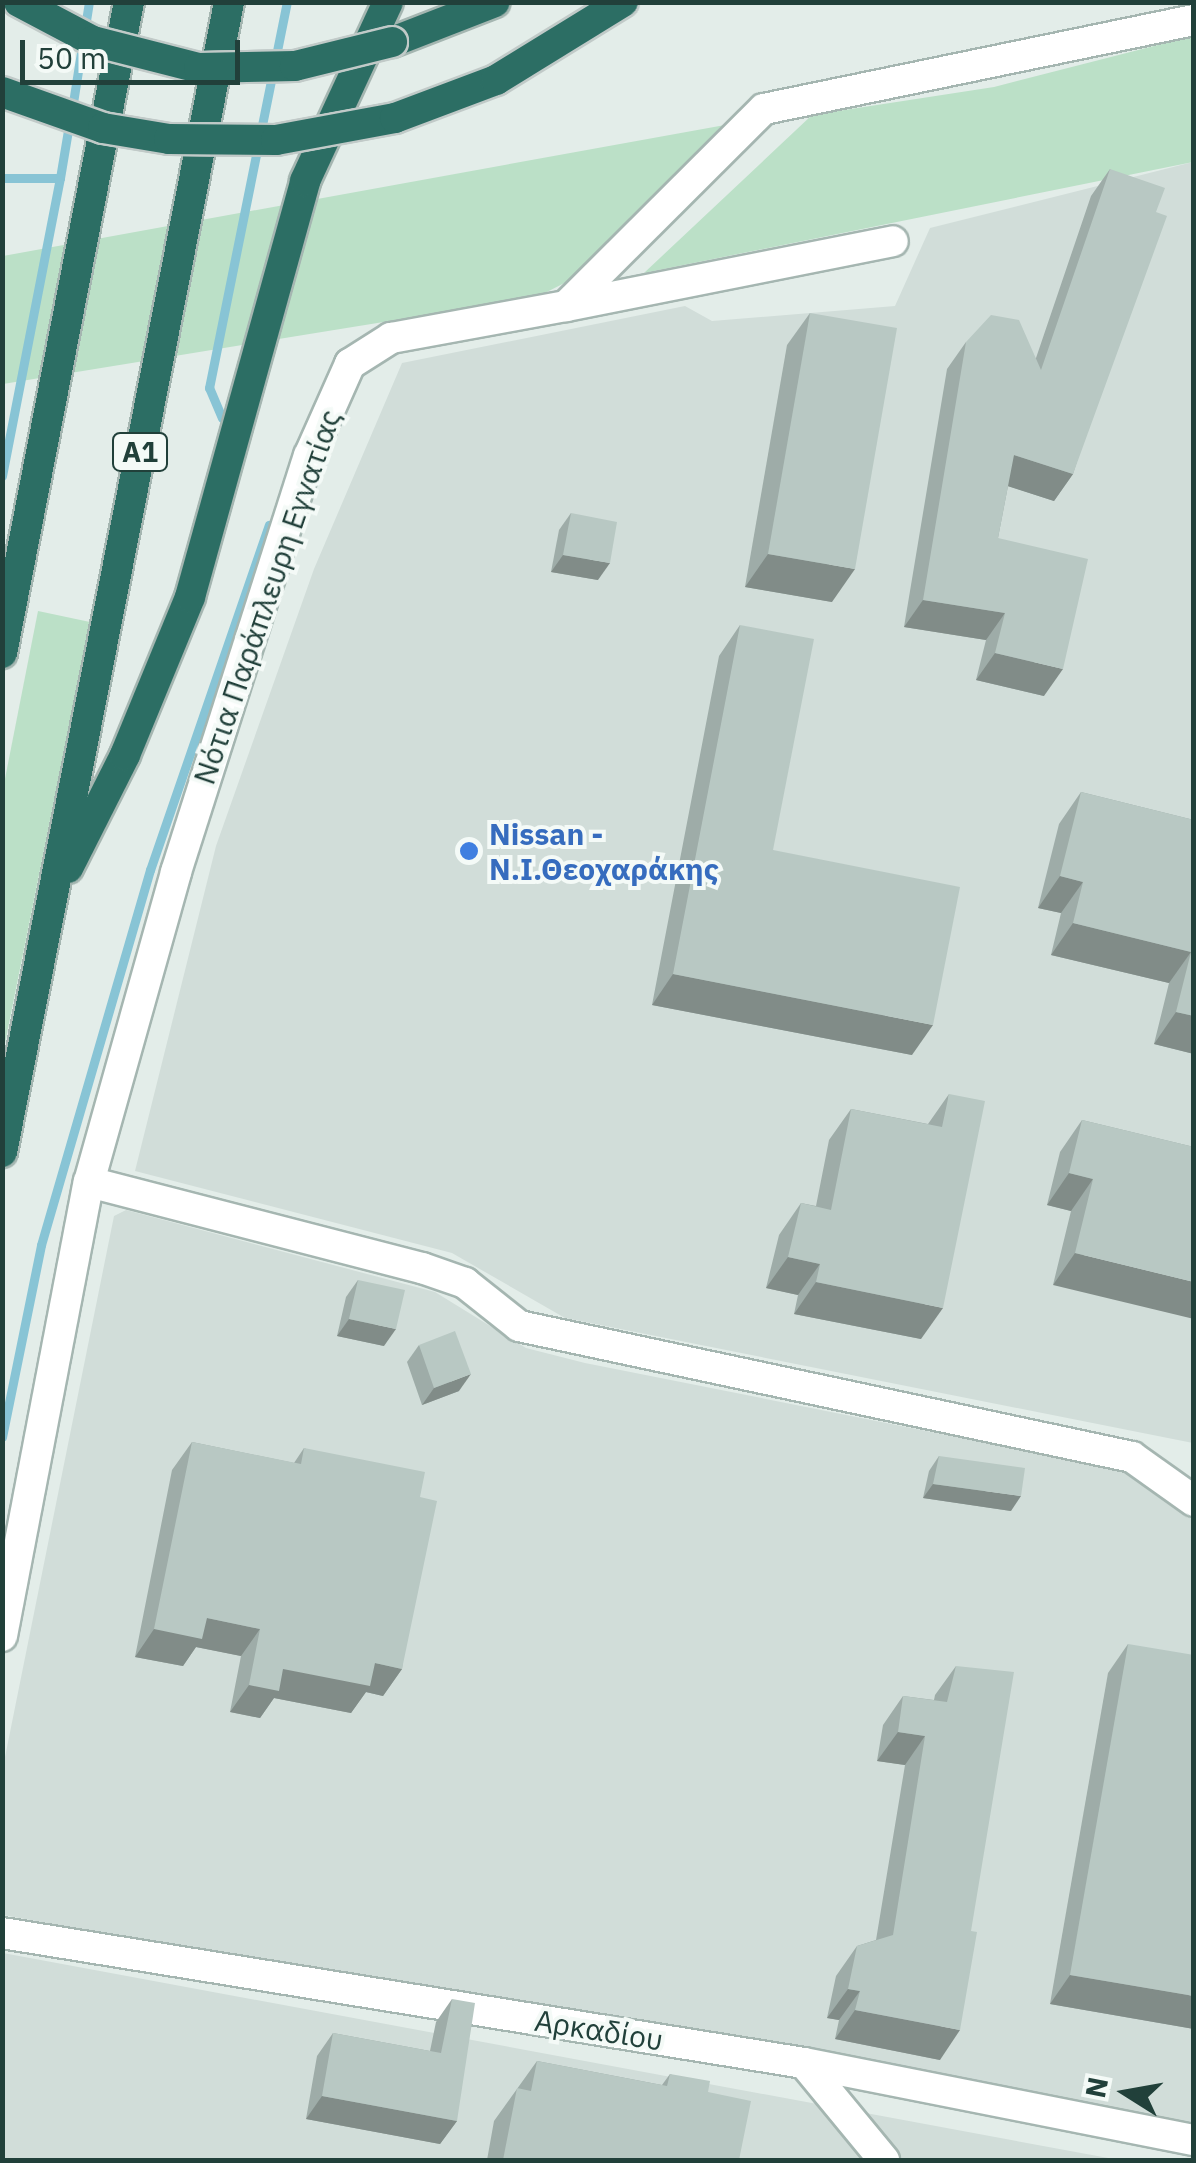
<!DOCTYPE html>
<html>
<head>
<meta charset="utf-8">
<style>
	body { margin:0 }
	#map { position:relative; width:1196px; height:2163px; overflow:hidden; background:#e3ede9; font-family:"IBM Plex Sans",sans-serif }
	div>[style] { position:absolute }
	.built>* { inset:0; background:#d1ddd9 }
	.green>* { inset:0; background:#bbe0c7 }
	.stream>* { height:9px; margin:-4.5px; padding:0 4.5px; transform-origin:4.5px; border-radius:4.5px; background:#88c4d5 }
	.roads { filter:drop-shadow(2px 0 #a5b6b1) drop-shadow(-2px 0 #a5b6b1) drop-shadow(0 2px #a5b6b1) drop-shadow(0 -2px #a5b6b1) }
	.minor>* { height:30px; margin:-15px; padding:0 15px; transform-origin:15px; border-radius:15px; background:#fff }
	.highway>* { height:30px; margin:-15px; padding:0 15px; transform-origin:15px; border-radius:15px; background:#2c6e64 }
	.bridges { filter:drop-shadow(2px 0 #c1cac8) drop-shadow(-2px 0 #c1cac8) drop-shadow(0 2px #c1cac8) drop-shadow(0 -2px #c1cac8) }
	.highway-bridge>* { height:30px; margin:-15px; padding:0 15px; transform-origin:15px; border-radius:15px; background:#2c6e64 }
	.wall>* { inset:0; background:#9eaca8 }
	.shaded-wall>* { inset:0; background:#818c88 }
	.building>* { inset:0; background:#b8c8c3 }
	.dots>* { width:28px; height:28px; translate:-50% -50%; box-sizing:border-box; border:5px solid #f4faf7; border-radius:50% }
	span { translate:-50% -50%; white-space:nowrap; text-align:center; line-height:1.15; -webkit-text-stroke:8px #f4faf7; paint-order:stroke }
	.shield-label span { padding:2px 8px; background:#f4faf7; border:2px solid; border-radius:8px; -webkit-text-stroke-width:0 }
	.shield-label { font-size:28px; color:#21403a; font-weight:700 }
	.street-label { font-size:30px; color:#21403a }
	.shop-label { font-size:30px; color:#366cbe; font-weight:700 }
	.left { translate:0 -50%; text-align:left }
	.frame { position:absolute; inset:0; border:5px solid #21403a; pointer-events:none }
	.north { position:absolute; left:1076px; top:2043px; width:100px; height:100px; -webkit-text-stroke:8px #f4faf7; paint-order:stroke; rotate:281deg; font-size:28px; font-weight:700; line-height:40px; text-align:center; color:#21403a }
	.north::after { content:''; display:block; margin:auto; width:35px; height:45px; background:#21403a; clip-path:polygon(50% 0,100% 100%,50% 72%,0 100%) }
	.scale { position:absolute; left:20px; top:40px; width:220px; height:45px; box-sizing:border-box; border:5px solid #21403a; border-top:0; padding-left:12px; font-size:30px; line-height:35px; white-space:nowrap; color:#21403a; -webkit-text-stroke:8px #f4faf7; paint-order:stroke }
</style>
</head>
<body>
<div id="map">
	<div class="built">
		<div style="clip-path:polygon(1193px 162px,1193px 1443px,565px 1318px,452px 1253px,135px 1171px,216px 846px,314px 569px,402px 363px,685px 306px,712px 321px,895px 306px,930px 228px)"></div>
		<div style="clip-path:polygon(126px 1210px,435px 1292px,526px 1348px,585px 1363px,1193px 1484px,1193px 2133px,3px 1915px,3px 1767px,114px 1216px)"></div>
		<div style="clip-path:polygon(3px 1953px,1119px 2160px,3px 2160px)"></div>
	</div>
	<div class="green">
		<div style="clip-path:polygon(1193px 36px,1193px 162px,644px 273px,812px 115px,994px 87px)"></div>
		<div style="clip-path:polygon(725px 125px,640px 222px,586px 272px,537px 297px,3px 384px,3px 256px)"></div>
		<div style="clip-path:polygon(38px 611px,90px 622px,3px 1053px,3px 789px)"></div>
	</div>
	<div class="stream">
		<div style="left:72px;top:109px;width:108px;rotate:-81deg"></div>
		<div style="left:2px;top:178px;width:58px"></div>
		<div style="left:60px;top:178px;width:55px;rotate:-80.5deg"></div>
		<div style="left:222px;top:418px;width:33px;rotate:-113deg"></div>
		<div style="left:209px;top:388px;width:394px;rotate:-78.6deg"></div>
		<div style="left:2px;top:476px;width:304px;rotate:-79deg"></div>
		<div style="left:2px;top:1437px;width:196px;rotate:-78.5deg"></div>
		<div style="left:41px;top:1245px;width:391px;rotate:-73.8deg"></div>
		<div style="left:150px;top:870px;width:365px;rotate:-71deg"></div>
	</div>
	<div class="roads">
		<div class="minor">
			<div style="left:566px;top:306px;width:333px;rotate:-11.2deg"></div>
			<div style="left:89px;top:1182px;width:344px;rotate:14.5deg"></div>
			<div style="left:422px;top:1268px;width:46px;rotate:19.2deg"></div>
			<div style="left:465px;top:1283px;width:69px;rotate:38.5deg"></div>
			<div style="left:519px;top:1326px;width:627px;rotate:12.06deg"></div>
			<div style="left:1132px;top:1457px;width:76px;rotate:35.4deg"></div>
			<div style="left:2px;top:1636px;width:462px;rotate:-79.2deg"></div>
			<div style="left:89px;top:1182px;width:322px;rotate:-74.3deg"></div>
			<div style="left:176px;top:872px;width:437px;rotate:-72.3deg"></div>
			<div style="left:309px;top:456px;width:101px;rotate:-66deg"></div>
			<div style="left:350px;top:364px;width:49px;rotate:-32.4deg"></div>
			<div style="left:391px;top:338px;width:178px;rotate:-10.4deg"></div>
			<div style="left:566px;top:306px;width:279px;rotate:-44.9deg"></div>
			<div style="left:764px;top:109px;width:439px;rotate:-11.7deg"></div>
			<div style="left:2px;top:1933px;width:812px;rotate:9.21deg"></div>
			<div style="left:804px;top:2063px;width:398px;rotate:11.2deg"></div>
			<div style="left:804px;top:2063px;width:126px;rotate:50.5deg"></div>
		</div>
		<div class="highway">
			<div style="left:392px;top:42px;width:110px;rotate:-21.2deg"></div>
			<div style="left:2px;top:653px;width:663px;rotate:-78.96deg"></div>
			<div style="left:68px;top:868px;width:127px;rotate:-63.2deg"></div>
			<div style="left:125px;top:755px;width:171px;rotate:-67.6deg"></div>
			<div style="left:190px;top:597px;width:432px;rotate:-74.5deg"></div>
			<div style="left:305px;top:181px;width:197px;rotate:-65.1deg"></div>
			<div style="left:2px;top:1152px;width:1172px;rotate:-78.83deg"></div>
		</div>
	</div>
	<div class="bridges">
		<div class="highway-bridge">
			<div style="left:19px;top:2px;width:84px;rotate:27.8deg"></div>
			<div style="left:93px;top:41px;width:109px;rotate:14.3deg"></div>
			<div style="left:199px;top:68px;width:96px;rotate:-1.2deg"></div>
			<div style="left:295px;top:66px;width:100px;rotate:-13.9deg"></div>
			<div style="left:2px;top:92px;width:107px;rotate:19.6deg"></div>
			<div style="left:103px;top:128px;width:67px;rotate:9.5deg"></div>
			<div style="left:169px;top:139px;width:107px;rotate:0.5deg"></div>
			<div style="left:276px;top:140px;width:121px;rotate:-10.5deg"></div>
			<div style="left:395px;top:118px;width:108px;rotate:-20.6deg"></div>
			<div style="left:496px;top:80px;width:149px;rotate:-31.6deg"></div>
		</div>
	</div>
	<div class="wall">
		<div style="clip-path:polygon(1110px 169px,1156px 212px,1073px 474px,1054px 501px,1008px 486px,998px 538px,1044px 696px,976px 680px,986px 640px,904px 627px,947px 369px,966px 342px,1036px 358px,1091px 196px)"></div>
		<div style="clip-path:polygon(810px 313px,832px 602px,745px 587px,787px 345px)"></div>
		<div style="clip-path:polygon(571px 513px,598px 580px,551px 572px,559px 530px)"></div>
		<div style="clip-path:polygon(740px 625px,773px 850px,912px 1055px,652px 1005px,719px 656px)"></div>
		<div style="clip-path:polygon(1081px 792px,1194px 820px,1194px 1054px,1154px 1044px,1169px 983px,1051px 955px,1061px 913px,1038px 908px,1059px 824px)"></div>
		<div style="clip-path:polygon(949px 1094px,921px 1339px,794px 1314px,798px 1295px,766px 1288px,779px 1235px,801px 1203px,816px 1206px,829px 1140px,851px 1109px,928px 1124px)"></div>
		<div style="clip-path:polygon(1082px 1120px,1194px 1147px,1053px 1285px,1071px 1211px,1047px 1205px,1060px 1152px)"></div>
		<div style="clip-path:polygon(358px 1280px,384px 1346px,337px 1336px,346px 1297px)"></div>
		<div style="clip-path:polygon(419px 1345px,459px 1391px,422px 1405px,407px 1362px)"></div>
		<div style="clip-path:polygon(192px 1442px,294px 1463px,304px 1448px,420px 1497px,402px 1669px,383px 1696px,366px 1692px,351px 1713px,274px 1698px,260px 1718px,230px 1712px,241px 1656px,196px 1647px,183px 1666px,135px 1657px,172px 1470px)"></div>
		<div style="clip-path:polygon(939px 1456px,1011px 1511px,923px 1498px,929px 1471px)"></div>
		<div style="clip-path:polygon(1128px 1644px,1194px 2029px,1050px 2004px,1108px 1673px)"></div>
		<div style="clip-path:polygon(956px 1666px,940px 2060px,835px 2039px,839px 2020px,827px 2018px,836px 1976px,857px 1946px,876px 1940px,905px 1765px,877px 1761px,883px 1725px,903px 1696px,934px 1700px,935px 1695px)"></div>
		<div style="clip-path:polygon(452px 1999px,457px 2121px,440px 2144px,306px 2119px,317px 2056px,333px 2033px,430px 2051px,436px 2022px)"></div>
		<div style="clip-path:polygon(537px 2061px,662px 2085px,670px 2074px,708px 2092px,739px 2160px,487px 2160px,494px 2121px)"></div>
	</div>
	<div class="shaded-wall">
		<div style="clip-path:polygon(1014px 455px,1073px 474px,1054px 501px,995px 482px)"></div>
		<div style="clip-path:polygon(768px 554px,855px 569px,832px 602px,745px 587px)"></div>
		<div style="clip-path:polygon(563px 555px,610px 563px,598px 580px,551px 572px)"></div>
		<div style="clip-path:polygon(923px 600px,1005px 613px,986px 640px,904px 627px)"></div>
		<div style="clip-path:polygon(995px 653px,1063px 669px,1044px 696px,976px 680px)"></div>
		<div style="clip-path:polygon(1060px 876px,1083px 882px,1061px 913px,1038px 908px)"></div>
		<div style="clip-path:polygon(1073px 923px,1191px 952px,1169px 983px,1051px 955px)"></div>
		<div style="clip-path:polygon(673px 974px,933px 1025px,912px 1055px,652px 1005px)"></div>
		<div style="clip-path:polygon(1176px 1012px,1194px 1016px,1194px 1054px,1154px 1044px)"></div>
		<div style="clip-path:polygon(1069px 1173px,1093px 1179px,1071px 1211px,1047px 1205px)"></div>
		<div style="clip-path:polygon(1075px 1253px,1194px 1282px,1194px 1319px,1053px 1285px)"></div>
		<div style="clip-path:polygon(788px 1257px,820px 1264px,798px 1295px,766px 1288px)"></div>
		<div style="clip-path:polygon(816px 1282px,943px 1308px,921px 1339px,794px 1314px)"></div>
		<div style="clip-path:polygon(349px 1319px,396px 1329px,384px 1346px,337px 1336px)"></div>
		<div style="clip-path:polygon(471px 1374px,459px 1391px,422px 1405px,434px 1388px)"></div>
		<div style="clip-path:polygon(933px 1484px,1021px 1496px,1011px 1511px,923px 1498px)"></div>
		<div style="clip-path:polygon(207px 1618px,260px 1629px,241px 1656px,196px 1647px,183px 1666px,135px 1657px,154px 1629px)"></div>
		<div style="clip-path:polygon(375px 1663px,402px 1669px,383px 1696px,366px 1692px,351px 1713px,274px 1698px,260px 1718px,230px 1712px,249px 1685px,283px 1669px)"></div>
		<div style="clip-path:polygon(898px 1732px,925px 1736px,905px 1765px,877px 1761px)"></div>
		<div style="clip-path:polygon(1070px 1975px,1194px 1996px,1194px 2029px,1050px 2004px)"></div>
		<div style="clip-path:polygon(848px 1989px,860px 1991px,839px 2020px,827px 2018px)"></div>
		<div style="clip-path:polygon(855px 2010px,960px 2030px,940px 2060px,835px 2039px)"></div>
		<div style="clip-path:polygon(322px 2096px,457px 2121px,440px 2144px,306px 2119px)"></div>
	</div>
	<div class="building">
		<div style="clip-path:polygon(1110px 169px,1165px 188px,1156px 212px,1167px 216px,1073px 474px,1014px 455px,998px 538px,1088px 559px,1063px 669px,995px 653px,1005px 613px,923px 600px,966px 342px,991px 315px,1019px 320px,1041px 370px)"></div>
		<div style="clip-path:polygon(810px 313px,897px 328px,855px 569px,768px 554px)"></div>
		<div style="clip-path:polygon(571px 513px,617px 522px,610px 563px,563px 555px)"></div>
		<div style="clip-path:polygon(740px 625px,814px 639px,773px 850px,960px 887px,933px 1025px,673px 974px)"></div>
		<div style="clip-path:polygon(1081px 792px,1194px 820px,1194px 1016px,1176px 1012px,1191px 952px,1073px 923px,1083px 882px,1060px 876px)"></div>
		<div style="clip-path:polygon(949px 1094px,985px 1101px,943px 1308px,816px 1282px,820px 1264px,788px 1257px,801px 1203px,831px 1210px,851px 1109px,942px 1127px)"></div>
		<div style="clip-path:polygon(1082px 1120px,1194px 1147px,1194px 1282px,1075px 1253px,1093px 1179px,1069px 1173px)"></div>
		<div style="clip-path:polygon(358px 1280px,405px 1290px,396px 1329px,349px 1319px)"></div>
		<div style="clip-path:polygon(455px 1331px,471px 1374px,434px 1388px,419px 1345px)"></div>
		<div style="clip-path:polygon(192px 1442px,301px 1464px,304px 1448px,425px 1472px,420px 1497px,437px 1501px,402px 1669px,375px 1663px,370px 1686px,283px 1669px,279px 1691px,249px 1685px,260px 1629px,207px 1618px,202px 1639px,154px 1629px)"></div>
		<div style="clip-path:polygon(939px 1456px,1025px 1468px,1021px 1496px,933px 1484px)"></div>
		<div style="clip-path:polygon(1128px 1644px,1194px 1655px,1194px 1996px,1070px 1975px)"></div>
		<div style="clip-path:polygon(956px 1666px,1014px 1672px,971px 1931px,977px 1932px,960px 2030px,855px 2010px,860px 1991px,848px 1989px,857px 1946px,893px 1935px,925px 1736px,898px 1732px,903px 1696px,947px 1702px)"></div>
		<div style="clip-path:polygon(452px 1999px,475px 2003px,457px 2121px,322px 2096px,333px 2033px,441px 2053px)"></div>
		<div style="clip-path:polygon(537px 2061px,667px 2086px,670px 2074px,710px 2081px,708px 2092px,751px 2101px,739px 2160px,503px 2160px,517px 2088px,531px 2091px)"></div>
	</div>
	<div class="dots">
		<div style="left:469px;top:851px;background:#3f7fe0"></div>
	</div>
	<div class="shield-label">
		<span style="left:140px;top:452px">Α1</span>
	</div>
	<div class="street-label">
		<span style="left:267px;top:597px;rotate:-71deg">Νότια Παράπλευρη Εγνατίας</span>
		<span style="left:599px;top:2030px;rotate:9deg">Αρκαδίου</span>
	</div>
	<div class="shop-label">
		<span class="left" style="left:489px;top:851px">Nissan -<br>Ν.Ι.Θεοχαράκης</span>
	</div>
	<div class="frame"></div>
	<div class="north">N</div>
	<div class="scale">50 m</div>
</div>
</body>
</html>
